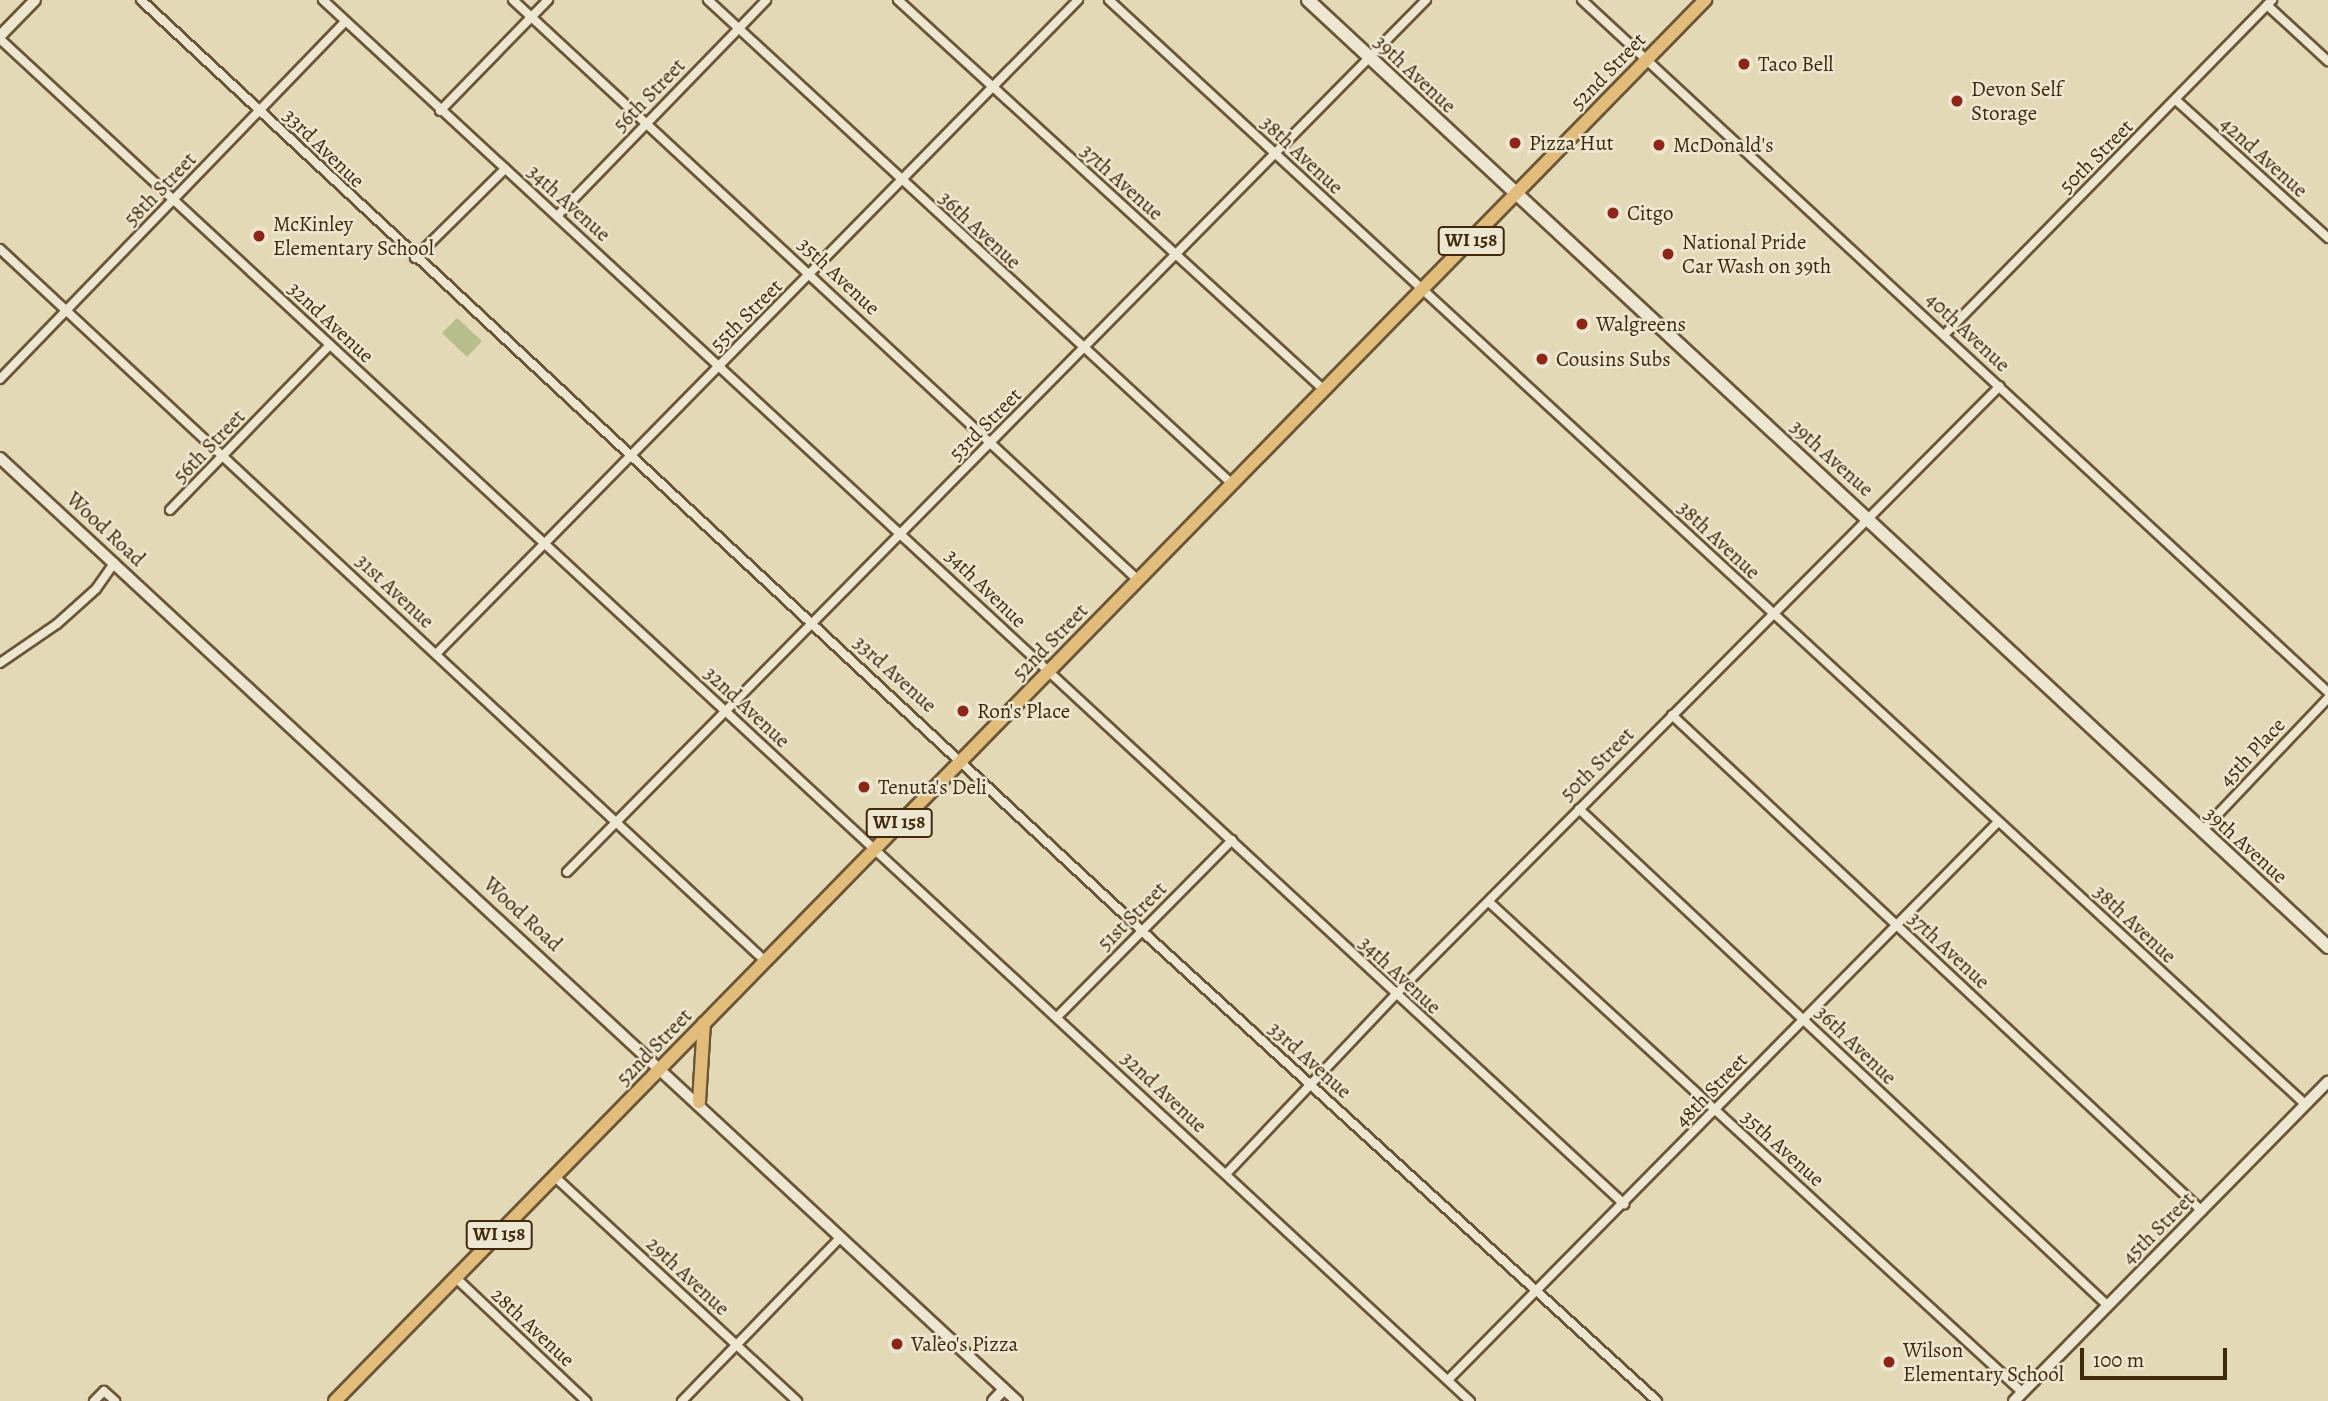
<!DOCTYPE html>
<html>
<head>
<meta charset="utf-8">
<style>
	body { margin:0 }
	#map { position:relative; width:2328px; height:1401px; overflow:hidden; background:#e3d9b6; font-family:Alegreya,serif }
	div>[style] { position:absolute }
	.green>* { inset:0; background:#b8be8b }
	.roads { filter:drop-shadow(2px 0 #6a5536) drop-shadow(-2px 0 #6a5536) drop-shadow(0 2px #6a5536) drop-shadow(0 -2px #6a5536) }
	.minor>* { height:8px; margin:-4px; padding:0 4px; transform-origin:4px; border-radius:4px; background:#ede6d0 }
	.tertiary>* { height:10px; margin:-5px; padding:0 5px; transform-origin:5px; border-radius:5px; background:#ede6d0 }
	.secondary>* { height:12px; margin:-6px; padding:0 6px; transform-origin:6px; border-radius:6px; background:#ede6d0 }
	.primary>* { height:12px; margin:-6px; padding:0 6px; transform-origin:6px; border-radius:6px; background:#e2bc7b }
	.dots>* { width:19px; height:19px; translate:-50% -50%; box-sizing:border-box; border:4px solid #ede6d0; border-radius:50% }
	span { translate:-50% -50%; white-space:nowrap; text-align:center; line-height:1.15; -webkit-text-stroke:5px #ede6d0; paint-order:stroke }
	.shield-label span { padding:2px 5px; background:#ede6d0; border:2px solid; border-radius:5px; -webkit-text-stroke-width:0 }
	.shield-label { font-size:19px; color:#41290b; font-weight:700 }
	.poi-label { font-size:21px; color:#41290b }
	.left { translate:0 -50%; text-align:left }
	.street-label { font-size:21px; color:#41290b }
	.scale { position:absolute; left:2080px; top:1348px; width:147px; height:32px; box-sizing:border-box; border:4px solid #41290b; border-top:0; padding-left:9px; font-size:21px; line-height:24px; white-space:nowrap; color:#41290b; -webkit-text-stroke:5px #ede6d0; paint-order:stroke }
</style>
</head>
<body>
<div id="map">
	<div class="green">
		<div style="clip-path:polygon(457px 318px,482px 341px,467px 357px,442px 333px)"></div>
	</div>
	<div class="roads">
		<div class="minor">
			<div style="left:141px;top:0;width:1367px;rotate:42.92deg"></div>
			<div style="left:1142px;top:931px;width:697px;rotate:42.38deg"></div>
			<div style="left:323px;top:0;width:1773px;rotate:42.78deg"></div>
			<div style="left:513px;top:0;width:853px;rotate:42.86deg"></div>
			<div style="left:708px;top:0;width:710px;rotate:42.72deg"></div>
			<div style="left:898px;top:0;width:576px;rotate:42.47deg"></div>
			<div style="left:1109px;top:0;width:1628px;rotate:42.71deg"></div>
			<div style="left:1582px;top:0;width:1018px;rotate:42.85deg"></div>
			<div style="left:2267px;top:5px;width:83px;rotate:42.6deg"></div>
			<div style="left:0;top:39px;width:2004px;rotate:42.82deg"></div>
			<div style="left:2177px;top:101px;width:204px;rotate:42.2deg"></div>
			<div style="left:440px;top:111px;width:155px;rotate:-45.8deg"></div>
			<div style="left:558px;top:215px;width:299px;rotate:-45.9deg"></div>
			<div style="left:0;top:249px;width:1045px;rotate:42.94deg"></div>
			<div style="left:415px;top:258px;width:127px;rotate:-44.7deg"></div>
			<div style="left:1944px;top:335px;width:469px;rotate:-45.6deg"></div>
			<div style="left:0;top:379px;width:496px;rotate:-46deg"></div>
			<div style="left:170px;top:510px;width:230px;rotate:-45.9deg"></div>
			<div style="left:437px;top:653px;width:915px;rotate:-45.53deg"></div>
			<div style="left:0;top:663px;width:69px;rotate:-34.4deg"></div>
			<div style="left:57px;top:624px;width:52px;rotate:-41.9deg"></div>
			<div style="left:96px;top:589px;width:32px;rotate:-55deg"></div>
			<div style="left:1672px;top:715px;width:726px;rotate:43.1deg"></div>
			<div style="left:1579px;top:809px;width:726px;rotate:43.21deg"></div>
			<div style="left:2202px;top:831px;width:183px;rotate:-46.5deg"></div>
			<div style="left:567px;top:872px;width:1224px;rotate:-45.43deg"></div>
			<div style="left:1489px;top:902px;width:724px;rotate:42.59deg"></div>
			<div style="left:1057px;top:1017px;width:249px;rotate:-45.3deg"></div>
			<div style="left:1226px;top:1174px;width:246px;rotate:-46.6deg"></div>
			<div style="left:1395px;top:995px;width:858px;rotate:-45.19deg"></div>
			<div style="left:555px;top:1177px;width:330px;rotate:42.8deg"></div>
			<div style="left:457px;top:1279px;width:178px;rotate:43.4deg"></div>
			<div style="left:1448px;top:1380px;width:783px;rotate:-45.41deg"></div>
			<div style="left:94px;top:1401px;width:14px;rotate:-45deg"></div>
			<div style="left:104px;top:1391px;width:15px;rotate:42deg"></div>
			<div style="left:682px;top:1401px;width:228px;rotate:-45.9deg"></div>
		</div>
		<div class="tertiary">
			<div style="left:0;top:36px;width:50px;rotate:-45.8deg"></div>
			<div style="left:0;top:458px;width:1387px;rotate:42.84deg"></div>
			<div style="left:993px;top:1401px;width:16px;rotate:-47deg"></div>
			<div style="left:2014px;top:1401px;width:448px;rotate:-45.5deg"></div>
		</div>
		<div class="secondary">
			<div style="left:1308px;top:0;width:1392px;rotate:42.87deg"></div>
		</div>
		<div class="primary">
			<div style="left:699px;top:1102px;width:79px;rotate:-86.4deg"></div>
			<div style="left:335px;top:1401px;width:1960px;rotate:-45.64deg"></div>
		</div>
	</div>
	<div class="dots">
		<div style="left:1744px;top:64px;background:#8f2418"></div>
		<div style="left:1957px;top:101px;background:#8f2418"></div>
		<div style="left:1515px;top:143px;background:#8f2418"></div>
		<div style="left:1659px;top:145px;background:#8f2418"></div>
		<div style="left:1613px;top:213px;background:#8f2418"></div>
		<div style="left:259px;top:236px;background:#8f2418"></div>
		<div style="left:1668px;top:254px;background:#8f2418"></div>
		<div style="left:1582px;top:324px;background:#8f2418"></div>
		<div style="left:1542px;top:359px;background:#8f2418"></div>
		<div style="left:963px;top:711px;background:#8f2418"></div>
		<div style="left:864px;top:787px;background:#8f2418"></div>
		<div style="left:897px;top:1344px;background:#8f2418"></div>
		<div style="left:1889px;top:1362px;background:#8f2418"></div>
	</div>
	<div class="shield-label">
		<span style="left:1471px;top:241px">WI 158</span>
		<span style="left:899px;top:823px">WI 158</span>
		<span style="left:499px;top:1235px">WI 158</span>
	</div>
	<div class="poi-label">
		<span class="left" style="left:1758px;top:64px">Taco Bell</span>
		<span class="left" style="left:1971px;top:101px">Devon Self<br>Storage</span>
		<span class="left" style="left:1529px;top:143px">Pizza Hut</span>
		<span class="left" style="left:1673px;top:145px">McDonald's</span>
		<span class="left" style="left:1627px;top:213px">Citgo</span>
		<span class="left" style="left:273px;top:236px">McKinley<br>Elementary School</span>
		<span class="left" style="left:1682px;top:254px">National Pride<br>Car Wash on 39th</span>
		<span class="left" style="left:1596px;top:324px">Walgreens</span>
		<span class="left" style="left:1556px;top:359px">Cousins Subs</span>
		<span class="left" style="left:977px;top:711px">Ron's Place</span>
		<span class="left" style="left:878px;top:787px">Tenuta's Deli</span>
		<span class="left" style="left:911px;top:1344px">Valeo's Pizza</span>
		<span class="left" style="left:1903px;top:1362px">Wilson<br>Elementary School</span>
	</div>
	<div class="street-label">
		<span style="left:1608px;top:71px;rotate:-46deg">52nd Street</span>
		<span style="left:1415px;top:74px;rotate:43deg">39th Avenue</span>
		<span style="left:649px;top:95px;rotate:-46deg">56th Street</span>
		<span style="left:324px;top:148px;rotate:44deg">33rd Avenue</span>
		<span style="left:1302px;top:155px;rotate:43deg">38th Avenue</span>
		<span style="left:2096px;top:156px;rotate:-45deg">50th Street</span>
		<span style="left:2264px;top:157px;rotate:42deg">42nd Avenue</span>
		<span style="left:1122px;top:182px;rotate:42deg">37th Avenue</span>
		<span style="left:160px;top:189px;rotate:-46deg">58th Street</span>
		<span style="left:569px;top:203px;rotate:42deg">34th Avenue</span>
		<span style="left:980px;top:230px;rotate:43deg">36th Avenue</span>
		<span style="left:839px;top:276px;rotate:43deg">35th Avenue</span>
		<span style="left:746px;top:315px;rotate:-45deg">55th Street</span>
		<span style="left:331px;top:322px;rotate:43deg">32nd Avenue</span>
		<span style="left:1968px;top:332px;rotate:43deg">40th Avenue</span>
		<span style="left:985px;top:424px;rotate:-45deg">53rd Street</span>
		<span style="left:209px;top:446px;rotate:-46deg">56th Street</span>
		<span style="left:1832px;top:458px;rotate:42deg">39th Avenue</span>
		<span style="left:106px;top:529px;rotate:43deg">Wood Road</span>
		<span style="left:1719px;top:540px;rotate:43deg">38th Avenue</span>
		<span style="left:986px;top:588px;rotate:44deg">34th Avenue</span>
		<span style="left:395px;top:591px;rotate:43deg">31st Avenue</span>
		<span style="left:1050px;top:642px;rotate:-46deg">52nd Street</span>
		<span style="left:895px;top:674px;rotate:42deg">33rd Avenue</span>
		<span style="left:747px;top:707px;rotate:43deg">32nd Avenue</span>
		<span style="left:2252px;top:752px;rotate:-47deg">45th Place</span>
		<span style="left:1597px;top:764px;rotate:-45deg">50th Street</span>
		<span style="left:2246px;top:845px;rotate:42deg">39th Avenue</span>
		<span style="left:523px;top:914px;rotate:43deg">Wood Road</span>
		<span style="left:1132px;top:916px;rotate:-45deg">51st Street</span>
		<span style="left:2135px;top:924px;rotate:43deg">38th Avenue</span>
		<span style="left:1949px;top:950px;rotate:43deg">37th Avenue</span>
		<span style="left:1400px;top:975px;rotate:43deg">34th Avenue</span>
		<span style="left:1856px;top:1045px;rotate:44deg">36th Avenue</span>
		<span style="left:654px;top:1047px;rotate:-46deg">52nd Street</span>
		<span style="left:1310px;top:1060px;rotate:42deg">33rd Avenue</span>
		<span style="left:1711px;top:1090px;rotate:-46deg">48th Street</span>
		<span style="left:1164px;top:1092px;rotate:43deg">32nd Avenue</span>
		<span style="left:1783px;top:1148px;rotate:42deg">35th Avenue</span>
		<span style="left:2158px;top:1228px;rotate:-45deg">45th Street</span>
		<span style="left:688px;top:1276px;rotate:43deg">29th Avenue</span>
		<span style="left:533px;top:1327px;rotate:43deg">28th Avenue</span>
	</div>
	<div class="scale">100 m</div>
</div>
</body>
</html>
